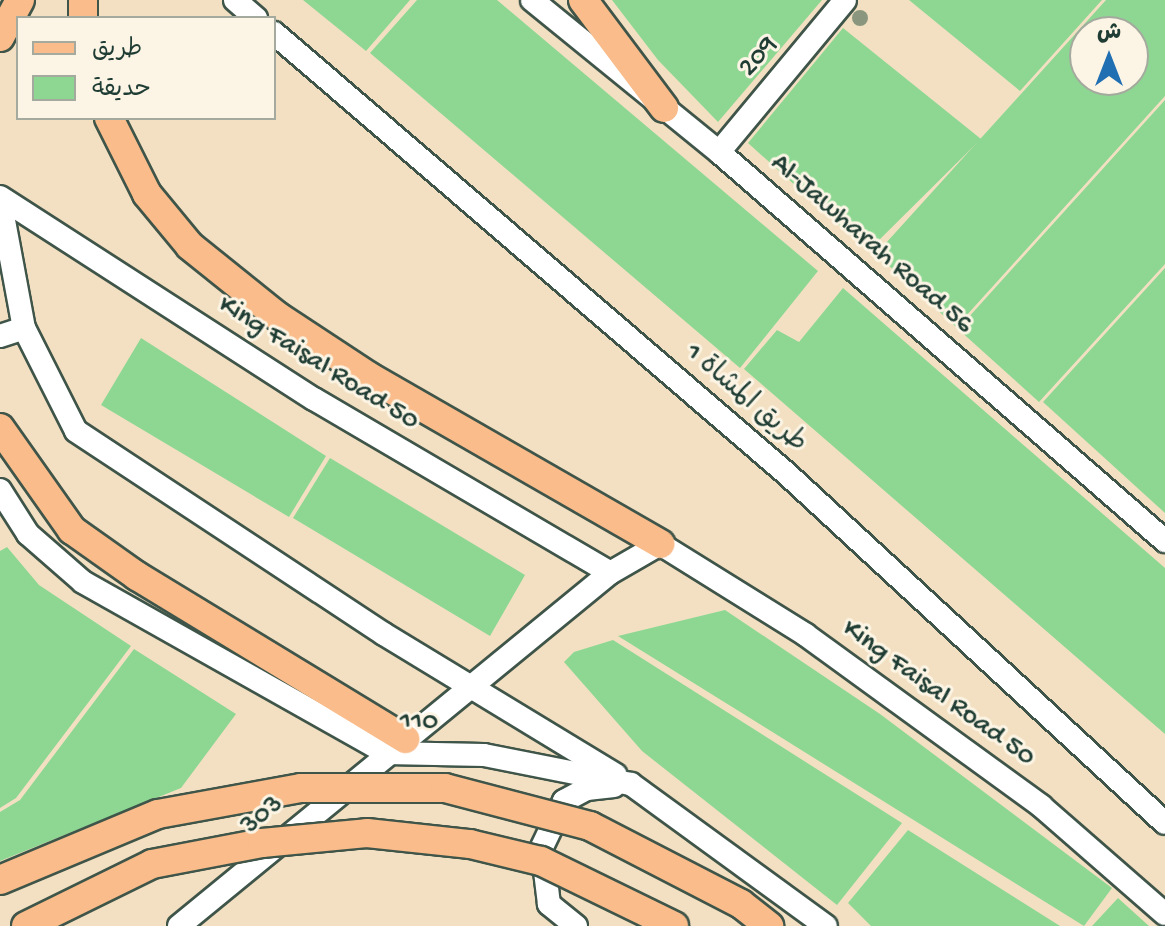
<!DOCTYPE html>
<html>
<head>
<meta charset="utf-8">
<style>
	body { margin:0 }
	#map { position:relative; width:1165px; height:926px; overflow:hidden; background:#f3e0c2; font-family:"Gochi Hand","Playpen Sans Arabic",sans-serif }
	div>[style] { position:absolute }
	.green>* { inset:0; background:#8dd793 }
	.roads { filter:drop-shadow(2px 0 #3f5549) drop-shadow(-2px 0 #3f5549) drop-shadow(0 2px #3f5549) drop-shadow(0 -2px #3f5549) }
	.minor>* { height:22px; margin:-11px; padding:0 11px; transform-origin:11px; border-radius:11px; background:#fff }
	.major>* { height:28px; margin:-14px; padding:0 14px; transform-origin:14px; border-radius:14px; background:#f9bc8a }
	.bridges { filter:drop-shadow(2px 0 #3f5549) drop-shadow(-2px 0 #3f5549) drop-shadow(0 2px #3f5549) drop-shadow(0 -2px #3f5549) }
	.major-bridge>* { height:28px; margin:-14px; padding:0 14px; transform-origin:14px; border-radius:14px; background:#f9bc8a }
	.trees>* { width:16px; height:16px; margin:-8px; border-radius:50%; background:#8a977e }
	span { translate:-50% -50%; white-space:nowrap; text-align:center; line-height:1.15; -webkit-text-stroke:6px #fcf5e5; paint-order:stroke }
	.street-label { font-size:28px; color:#1f3d34 }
	.legend { position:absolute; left:16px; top:16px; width:260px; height:104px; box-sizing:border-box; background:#fcf5e5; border:2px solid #a4ab9e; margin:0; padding:10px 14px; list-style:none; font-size:24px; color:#1f3d34 }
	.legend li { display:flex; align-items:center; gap:16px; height:40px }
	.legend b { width:40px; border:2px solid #a4ab9e }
	.north { position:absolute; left:1069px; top:16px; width:80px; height:80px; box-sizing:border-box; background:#fcf5e5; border:2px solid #a4ab9e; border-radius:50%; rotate:0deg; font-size:22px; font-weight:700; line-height:32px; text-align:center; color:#1f3d34 }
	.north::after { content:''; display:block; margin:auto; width:28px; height:36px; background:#1f6fb2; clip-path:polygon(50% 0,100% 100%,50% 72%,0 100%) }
</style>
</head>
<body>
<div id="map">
	<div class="green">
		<div style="clip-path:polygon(303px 0,410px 0,366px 51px)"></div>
		<div style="clip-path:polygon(417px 0,497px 0,818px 271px,740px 368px,370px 53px)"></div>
		<div style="clip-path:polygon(612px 0,822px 0,718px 122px,658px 60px)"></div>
		<div style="clip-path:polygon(909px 0,1102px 0,1020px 91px)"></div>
		<div style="clip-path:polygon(evenodd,1106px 0,1165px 0,1165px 96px,956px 327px,876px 254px,1106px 0,1085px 32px,1133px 32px,1133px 80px,1085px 80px,1085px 32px)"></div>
		<div style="clip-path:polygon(843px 28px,981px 139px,868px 251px,748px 143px)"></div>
		<div style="clip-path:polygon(1165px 100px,1165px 264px,1039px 402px,958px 329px)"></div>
		<div style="clip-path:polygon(1165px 268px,1165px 513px,1043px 402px)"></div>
		<div style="clip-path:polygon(843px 288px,1165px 568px,1165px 734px,744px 369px,777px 330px,799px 342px)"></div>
		<div style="clip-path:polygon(141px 338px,326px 456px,289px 517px,101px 405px)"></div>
		<div style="clip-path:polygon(330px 458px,525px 575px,490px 636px,293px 518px)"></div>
		<div style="clip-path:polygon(7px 547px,39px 585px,131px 646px,16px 798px,0 808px,0 551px)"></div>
		<div style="clip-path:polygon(725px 610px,880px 714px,1112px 888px,1084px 926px,618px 636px)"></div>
		<div style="clip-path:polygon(613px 640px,902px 823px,837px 905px,642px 751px,564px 662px,574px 652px)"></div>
		<div style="clip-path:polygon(134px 649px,236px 714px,181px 788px,0 861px,0 812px,20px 800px)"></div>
		<div style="clip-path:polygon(908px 830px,1060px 926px,871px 926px,848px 903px)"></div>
		<div style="clip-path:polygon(1118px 898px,1149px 926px,1092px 926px)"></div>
	</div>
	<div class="roads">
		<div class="minor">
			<div style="left:235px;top:0;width:28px;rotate:41deg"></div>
			<div style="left:532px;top:0;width:241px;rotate:39.1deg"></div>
			<div style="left:719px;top:152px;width:592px;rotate:41.09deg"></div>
			<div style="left:274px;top:33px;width:676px;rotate:40.68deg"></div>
			<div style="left:787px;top:474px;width:514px;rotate:42.72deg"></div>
			<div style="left:719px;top:152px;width:197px;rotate:-50.3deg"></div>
			<div style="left:0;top:197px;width:373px;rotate:32.8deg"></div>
			<div style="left:314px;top:399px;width:343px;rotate:30.4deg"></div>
			<div style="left:0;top:199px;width:131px;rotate:79.5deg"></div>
			<div style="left:24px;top:328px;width:115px;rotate:63.2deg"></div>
			<div style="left:76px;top:431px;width:369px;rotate:33.4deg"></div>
			<div style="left:384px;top:634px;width:271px;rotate:31.3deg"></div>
			<div style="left:0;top:336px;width:25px;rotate:-18deg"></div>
			<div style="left:0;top:490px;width:52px;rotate:57.5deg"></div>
			<div style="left:28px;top:534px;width:73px;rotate:41.1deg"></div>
			<div style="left:83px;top:582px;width:348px;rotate:29.4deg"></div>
			<div style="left:386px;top:753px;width:98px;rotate:1.2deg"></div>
			<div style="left:484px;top:755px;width:150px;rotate:11.2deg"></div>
			<div style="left:631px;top:784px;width:241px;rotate:36.1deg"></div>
			<div style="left:179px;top:926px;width:557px;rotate:-39.32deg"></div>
			<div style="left:610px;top:573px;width:58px;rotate:-30.1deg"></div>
			<div style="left:660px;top:544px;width:172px;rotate:31.9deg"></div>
			<div style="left:806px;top:635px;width:291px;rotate:36deg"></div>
			<div style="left:1041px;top:806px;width:164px;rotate:41.1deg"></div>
			<div style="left:576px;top:926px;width:35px;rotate:-141deg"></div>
			<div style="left:549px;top:904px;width:57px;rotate:-97deg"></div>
			<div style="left:542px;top:847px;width:51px;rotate:-64.4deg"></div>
			<div style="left:564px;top:801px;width:26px;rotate:-28deg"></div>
			<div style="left:587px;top:789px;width:27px;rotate:-6deg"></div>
		</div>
		<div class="major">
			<div style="left:583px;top:0;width:135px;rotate:53.1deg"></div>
			<div style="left:83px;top:18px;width:18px;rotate:-90deg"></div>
			<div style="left:0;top:37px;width:42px;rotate:-61.6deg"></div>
			<div style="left:109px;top:118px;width:85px;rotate:63.4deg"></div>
			<div style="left:147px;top:194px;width:67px;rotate:50.4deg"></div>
			<div style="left:190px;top:246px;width:112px;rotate:38.8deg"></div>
			<div style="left:277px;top:316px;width:111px;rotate:33.3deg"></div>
			<div style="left:370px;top:377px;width:335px;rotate:29.9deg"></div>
			<div style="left:0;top:428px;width:125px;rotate:54.8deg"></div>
			<div style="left:72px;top:530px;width:80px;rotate:35.3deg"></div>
			<div style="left:137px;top:576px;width:314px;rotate:31.3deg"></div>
		</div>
	</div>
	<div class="bridges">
		<div class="major-bridge">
			<div style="left:0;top:880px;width:171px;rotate:-22.7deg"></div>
			<div style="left:158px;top:814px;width:145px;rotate:-10.3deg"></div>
			<div style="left:301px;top:788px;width:144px"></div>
			<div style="left:445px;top:788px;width:150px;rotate:14.7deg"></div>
			<div style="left:590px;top:826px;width:170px;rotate:27.3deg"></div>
			<div style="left:741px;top:904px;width:36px;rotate:38deg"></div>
			<div style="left:26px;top:926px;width:140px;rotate:-26.2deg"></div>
			<div style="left:152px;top:864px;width:112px;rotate:-10.8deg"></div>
			<div style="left:262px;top:843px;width:105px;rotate:-5.4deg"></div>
			<div style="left:367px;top:833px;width:104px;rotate:6.1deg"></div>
			<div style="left:470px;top:844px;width:73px;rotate:13.5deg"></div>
			<div style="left:541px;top:861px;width:148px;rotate:26deg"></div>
		</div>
	</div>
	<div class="trees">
		<div style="left:860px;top:18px"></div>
	</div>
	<div class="street-label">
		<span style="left:759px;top:57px;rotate:-50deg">209</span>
		<span style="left:871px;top:245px;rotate:41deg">Al-Jawharah Road 56</span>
		<span style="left:318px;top:364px;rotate:32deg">King Faisal Road 50</span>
		<span style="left:745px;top:399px;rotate:41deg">طريق المشاة 1</span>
		<span style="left:938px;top:694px;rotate:36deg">King Faisal Road 50</span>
		<span style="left:419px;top:723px;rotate:1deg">110</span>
		<span style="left:263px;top:816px;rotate:-40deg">303</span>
	</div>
	<ul class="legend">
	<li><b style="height:10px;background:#f9bc8a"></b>طريق</li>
	<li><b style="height:22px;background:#8dd793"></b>حديقة</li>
	</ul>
	<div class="north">ش</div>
</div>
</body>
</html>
